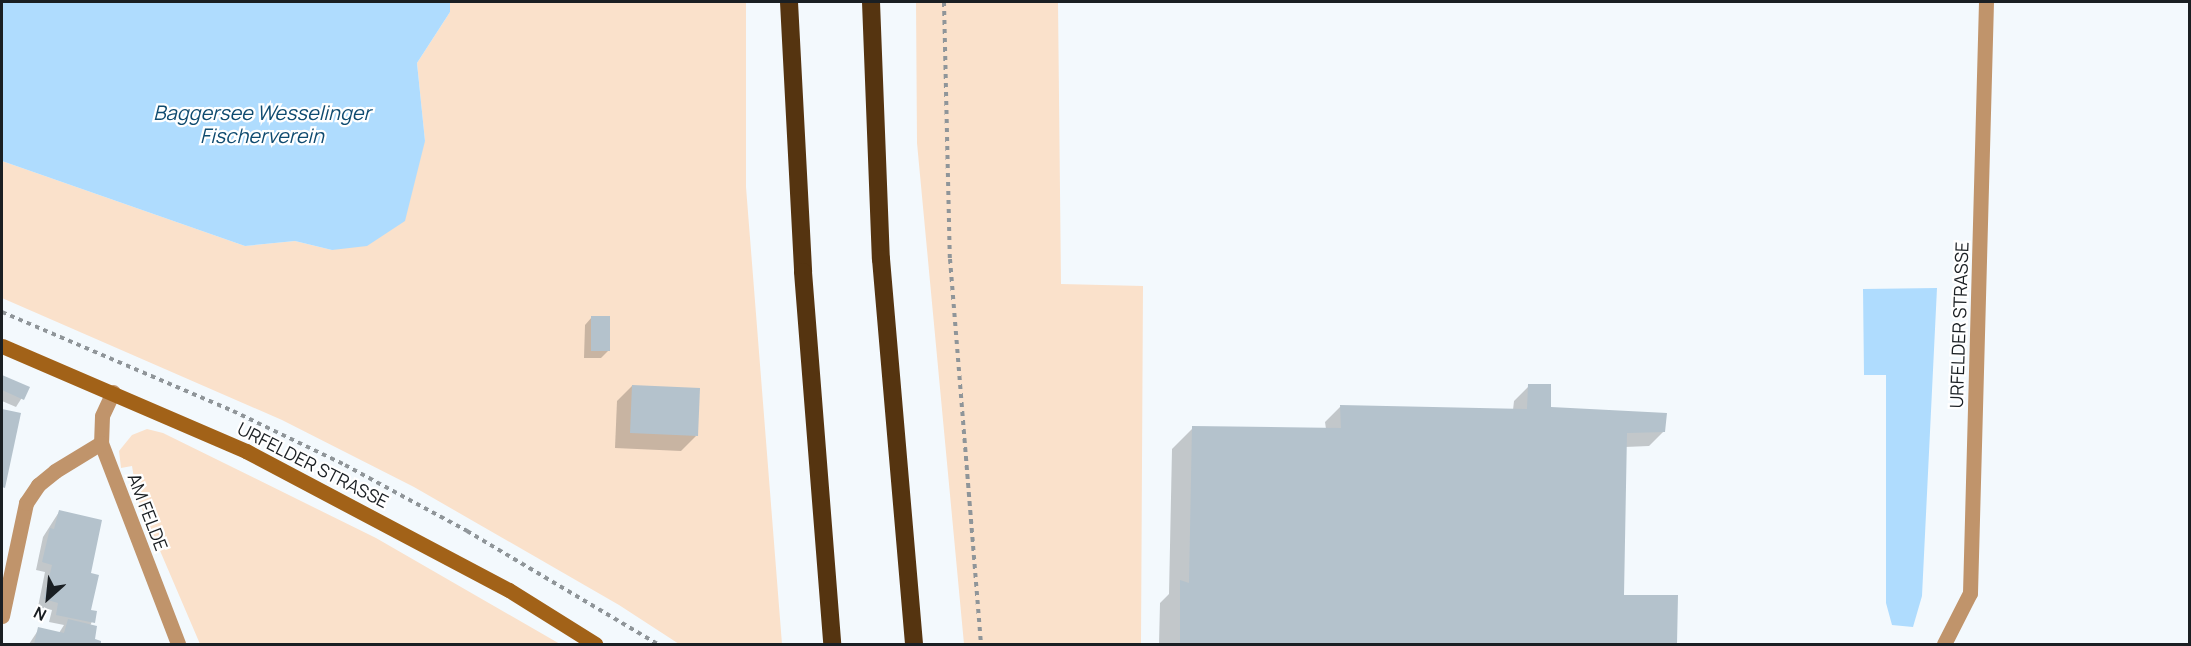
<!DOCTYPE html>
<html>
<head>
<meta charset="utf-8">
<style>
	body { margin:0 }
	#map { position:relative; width:2191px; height:646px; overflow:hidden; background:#f3f9fd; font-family:Manrope,sans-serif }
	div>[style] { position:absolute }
	.green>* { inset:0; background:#fae1cb }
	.water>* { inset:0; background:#afdcfe }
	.shadow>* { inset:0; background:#0003 }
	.building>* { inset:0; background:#b4c2cc }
	.path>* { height:4px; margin-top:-2px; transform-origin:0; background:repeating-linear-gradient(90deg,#8f9599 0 4.5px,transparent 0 9px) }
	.street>* { height:15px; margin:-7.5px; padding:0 7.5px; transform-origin:7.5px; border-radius:7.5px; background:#c0946b }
	.secondary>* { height:15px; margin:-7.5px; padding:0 7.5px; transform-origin:7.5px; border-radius:7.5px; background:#a26218 }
	.highway>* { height:18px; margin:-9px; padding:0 9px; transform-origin:9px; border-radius:9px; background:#553410 }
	span { translate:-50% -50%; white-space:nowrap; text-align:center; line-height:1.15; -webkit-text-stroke:4.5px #fff; paint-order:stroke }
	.street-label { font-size:18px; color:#1a1f23 }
	.water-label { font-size:20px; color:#0f4b70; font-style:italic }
	.frame { position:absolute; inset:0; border:3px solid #1a1f23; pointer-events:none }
	.north { position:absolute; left:18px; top:568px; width:60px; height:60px; -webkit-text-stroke:4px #fff; paint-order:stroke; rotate:207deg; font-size:16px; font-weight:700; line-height:24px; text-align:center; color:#1a1f23 }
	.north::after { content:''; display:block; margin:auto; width:21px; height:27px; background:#1a1f23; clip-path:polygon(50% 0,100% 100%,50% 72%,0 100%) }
</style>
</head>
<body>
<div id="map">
	<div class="green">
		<div style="clip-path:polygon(450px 2px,746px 2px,746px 187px,782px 644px,679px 644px,619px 605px,414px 487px,282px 420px,2px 298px,2px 161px,245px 246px,295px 241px,332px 250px,425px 141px,417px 63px,450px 12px)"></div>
		<div style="clip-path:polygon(916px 2px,1058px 2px,1061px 284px,1143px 286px,1141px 644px,964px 644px,917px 143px)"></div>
		<div style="clip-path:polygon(147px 429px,163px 433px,376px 538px,560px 644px,200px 644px,137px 497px,132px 466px,121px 468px,119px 451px,132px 435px)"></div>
	</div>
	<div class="water">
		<div style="clip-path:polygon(2px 2px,450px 2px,450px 12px,417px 63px,425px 141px,405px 221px,367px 246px,332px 250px,295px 241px,245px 246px,2px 161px)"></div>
		<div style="clip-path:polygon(1937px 288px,1922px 596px,1913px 627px,1892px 625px,1886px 603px,1886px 375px,1864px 375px,1863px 289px)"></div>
	</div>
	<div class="shadow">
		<div style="clip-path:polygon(592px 317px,608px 351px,601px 358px,584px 358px,585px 325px)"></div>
		<div style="clip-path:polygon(2px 376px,28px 388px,16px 407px,2px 401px)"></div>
		<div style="clip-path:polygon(632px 386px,696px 436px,681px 451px,615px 448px,617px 401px)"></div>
		<div style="clip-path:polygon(1529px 386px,1550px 408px,1664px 431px,1649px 446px,1625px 447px,1623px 597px,1674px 644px,1159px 644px,1160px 603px,1169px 594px,1172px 449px,1193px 428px,1326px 429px,1325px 422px,1340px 407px,1513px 410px,1514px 401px)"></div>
		<div style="clip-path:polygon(2px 410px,19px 414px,2px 489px)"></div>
		<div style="clip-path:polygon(59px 512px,89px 574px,89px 611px,96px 612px,90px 626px,93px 641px,100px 644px,29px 644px,39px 629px,59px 633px,64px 625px,49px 622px,52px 610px,38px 607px,45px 572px,36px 570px,43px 537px)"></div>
	</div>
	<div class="building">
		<div style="clip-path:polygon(591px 316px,610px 316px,610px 351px,591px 351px)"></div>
		<div style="clip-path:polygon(2px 375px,30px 387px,24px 400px,2px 390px)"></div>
		<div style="clip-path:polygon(1528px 384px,1551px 384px,1551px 407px,1667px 413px,1665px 432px,1627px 433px,1624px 595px,1678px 595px,1677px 644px,1180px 644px,1180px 580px,1189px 583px,1192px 426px,1341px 428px,1340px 405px,1527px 409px)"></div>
		<div style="clip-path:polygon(632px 385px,700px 388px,698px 436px,630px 433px)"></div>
		<div style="clip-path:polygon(2px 409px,21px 413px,5px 488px,2px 487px)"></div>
		<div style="clip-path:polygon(59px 510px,102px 520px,91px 573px,99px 575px,91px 610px,97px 611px,95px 623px,56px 615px,58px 603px,44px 599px,52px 565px,42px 562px,50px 528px,54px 529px)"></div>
		<div style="clip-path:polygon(68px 619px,97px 626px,95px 639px,101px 641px,101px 644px,34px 644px,38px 627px,64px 633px)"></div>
	</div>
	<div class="path">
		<div style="left:944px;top:2px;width:257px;rotate:88.7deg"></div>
		<div style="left:950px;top:259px;width:386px;rotate:85.4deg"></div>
		<div style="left:2px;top:312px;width:251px;rotate:23.2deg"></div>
		<div style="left:233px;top:411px;width:124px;rotate:25.7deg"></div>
		<div style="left:345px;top:465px;width:139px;rotate:28.4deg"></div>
		<div style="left:467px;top:531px;width:221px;rotate:30.7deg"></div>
	</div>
	<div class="street">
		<div style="left:113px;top:392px;width:26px;rotate:115deg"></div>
		<div style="left:102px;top:416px;width:27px;rotate:92deg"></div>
		<div style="left:101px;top:443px;width:215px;rotate:69deg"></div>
		<div style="left:2px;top:616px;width:116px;rotate:-78deg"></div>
		<div style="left:26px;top:503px;width:22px;rotate:-56deg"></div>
		<div style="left:38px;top:485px;width:22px;rotate:-39deg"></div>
		<div style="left:55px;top:471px;width:54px;rotate:-31.3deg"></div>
		<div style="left:1944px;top:644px;width:57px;rotate:-63deg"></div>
		<div style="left:1970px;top:593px;width:591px;rotate:-88.45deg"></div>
	</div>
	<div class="secondary">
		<div style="left:2px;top:346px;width:266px;rotate:23.3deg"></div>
		<div style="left:246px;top:451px;width:297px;rotate:27.9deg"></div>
		<div style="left:509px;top:590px;width:102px;rotate:32.1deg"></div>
	</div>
	<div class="highway">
		<div style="left:789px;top:2px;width:270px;rotate:87deg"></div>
		<div style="left:803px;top:272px;width:373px;rotate:85.5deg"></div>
		<div style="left:871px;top:2px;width:257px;rotate:87.8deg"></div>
		<div style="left:881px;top:259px;width:386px;rotate:85.1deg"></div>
	</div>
	<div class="street-label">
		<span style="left:1959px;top:325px;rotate:-88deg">URFELDER STRASSE</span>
		<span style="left:313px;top:465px;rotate:27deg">URFELDER STRASSE</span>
		<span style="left:148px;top:512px;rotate:69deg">AM FELDE</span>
	</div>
	<div class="water-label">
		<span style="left:262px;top:124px">Baggersee Wesselinger<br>Fischerverein</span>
	</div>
	<div class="frame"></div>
	<div class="north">N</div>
</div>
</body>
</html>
